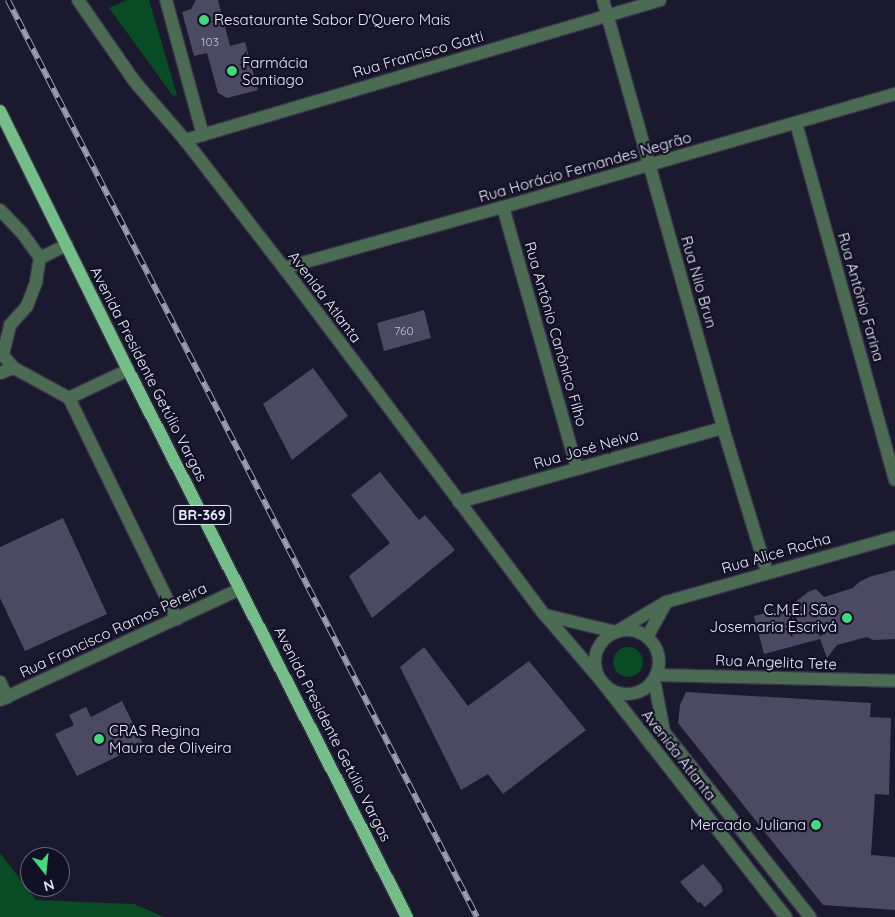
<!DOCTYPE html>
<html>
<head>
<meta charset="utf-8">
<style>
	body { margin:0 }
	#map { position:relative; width:895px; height:917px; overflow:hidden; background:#1b192e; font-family:Quicksand,sans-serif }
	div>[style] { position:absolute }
	.green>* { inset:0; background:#094b24 }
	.round { border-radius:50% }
	.building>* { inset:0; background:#4b4a62 }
	.roads { filter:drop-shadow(1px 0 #38364a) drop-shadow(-1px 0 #38364a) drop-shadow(0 1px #38364a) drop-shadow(0 -1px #38364a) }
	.minor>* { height:12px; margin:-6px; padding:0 6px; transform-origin:6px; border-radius:6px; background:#4b6c53 }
	.minor>.ring { margin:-6px; padding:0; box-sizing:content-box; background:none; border:12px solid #4b6c53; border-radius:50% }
	.major>* { height:12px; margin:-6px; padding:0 6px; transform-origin:6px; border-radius:6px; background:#76be89 }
	.rail>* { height:5.5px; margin-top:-2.75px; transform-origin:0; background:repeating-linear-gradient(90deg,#121024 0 11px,#9d9cad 0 22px); box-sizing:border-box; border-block:1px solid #9d9cad }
	.dots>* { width:14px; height:14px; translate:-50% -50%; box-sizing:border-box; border:2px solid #121024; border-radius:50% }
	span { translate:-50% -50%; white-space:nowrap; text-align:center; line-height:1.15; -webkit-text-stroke:4.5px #121024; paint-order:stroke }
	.number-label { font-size:12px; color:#c2c1d2 }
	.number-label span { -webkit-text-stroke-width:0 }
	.shield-label span { padding:1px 4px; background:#121024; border:1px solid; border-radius:4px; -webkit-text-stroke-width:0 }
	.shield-label { font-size:14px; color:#e9e9f8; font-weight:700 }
	.poi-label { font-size:15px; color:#e9e9f8 }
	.left { translate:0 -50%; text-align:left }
	.right { translate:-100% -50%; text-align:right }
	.street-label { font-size:15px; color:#e9e9f8 }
	.north { position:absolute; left:20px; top:847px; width:50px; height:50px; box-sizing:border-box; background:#121024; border:1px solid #686779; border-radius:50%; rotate:164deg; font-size:14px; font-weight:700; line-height:20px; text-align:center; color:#e9e9f8 }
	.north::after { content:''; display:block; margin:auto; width:18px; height:22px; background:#45d77a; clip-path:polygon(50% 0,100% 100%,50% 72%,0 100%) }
</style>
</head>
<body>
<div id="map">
	<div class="green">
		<div style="clip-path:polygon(127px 0,149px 0,177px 95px,173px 96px,109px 8px)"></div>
		<div class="round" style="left:613px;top:647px;width:30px;height:30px"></div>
		<div style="clip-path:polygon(0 853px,36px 900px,134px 904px,164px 917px,0 917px)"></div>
	</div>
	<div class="building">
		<div style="clip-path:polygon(196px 0,218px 0,230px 46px,245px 42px,258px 90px,227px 98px,218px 93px,207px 53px,194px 56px,182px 12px,191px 9px)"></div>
		<div style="clip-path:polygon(424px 310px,431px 338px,384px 351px,377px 323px)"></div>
		<div style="clip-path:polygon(313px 368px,348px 416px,292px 460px,263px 404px)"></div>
		<div style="clip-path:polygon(380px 472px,419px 520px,425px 515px,455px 550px,372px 618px,349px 576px,390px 543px,351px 495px)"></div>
		<div style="clip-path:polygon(63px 518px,107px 614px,25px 651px,0 598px,0 547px)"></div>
		<div style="clip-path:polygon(895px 570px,895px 639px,873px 640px,867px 637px,837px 645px,827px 658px,820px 639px,764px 654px,754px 616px,789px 607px,808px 592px,816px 589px,824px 597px,853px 588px,859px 582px,869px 577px)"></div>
		<div style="clip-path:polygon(424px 647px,468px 706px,529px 661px,586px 730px,503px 794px,488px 774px,461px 790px,400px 667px)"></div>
		<div style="clip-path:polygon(686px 692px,871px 703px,870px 717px,891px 718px,889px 795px,875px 794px,871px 855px,895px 857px,895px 910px,823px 905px,678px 723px,680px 705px)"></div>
		<div style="clip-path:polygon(122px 701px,143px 744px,77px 776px,55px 734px,74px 725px,69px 715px,86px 707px,91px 717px)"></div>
		<div style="clip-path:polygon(703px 864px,721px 885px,723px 891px,705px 907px,700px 902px,698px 903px,680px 882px)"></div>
	</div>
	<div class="roads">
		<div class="minor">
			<div style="left:78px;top:0;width:100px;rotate:55.2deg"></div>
			<div style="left:135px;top:82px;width:77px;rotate:49.2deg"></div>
			<div style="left:185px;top:140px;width:162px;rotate:52.3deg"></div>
			<div style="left:284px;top:268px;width:434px;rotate:53.1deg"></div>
			<div style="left:545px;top:615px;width:89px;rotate:49.5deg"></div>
			<div style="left:603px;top:683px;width:297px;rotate:52deg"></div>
			<div style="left:166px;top:0;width:140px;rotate:74.7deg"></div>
			<div style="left:603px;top:0;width:445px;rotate:74.3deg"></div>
			<div style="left:723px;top:428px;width:151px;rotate:73deg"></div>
			<div style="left:796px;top:123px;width:370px;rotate:74.5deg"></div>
			<div style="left:185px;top:140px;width:495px;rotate:-16.4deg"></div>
			<div style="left:503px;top:207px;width:272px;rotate:74.2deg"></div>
			<div style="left:0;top:210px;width:32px;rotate:46deg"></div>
			<div style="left:22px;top:233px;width:31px;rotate:54deg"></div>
			<div style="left:40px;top:258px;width:30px;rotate:-26deg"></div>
			<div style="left:284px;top:268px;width:227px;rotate:-15.6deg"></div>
			<div style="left:503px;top:207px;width:408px;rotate:-16.1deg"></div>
			<div style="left:0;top:352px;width:21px;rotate:49deg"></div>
			<div style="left:14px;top:368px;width:63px;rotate:28.6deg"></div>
			<div style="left:69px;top:398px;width:65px;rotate:-25.4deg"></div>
			<div style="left:3px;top:354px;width:30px;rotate:-76deg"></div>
			<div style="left:10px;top:325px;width:25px;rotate:-48deg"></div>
			<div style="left:27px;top:306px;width:26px;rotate:-69deg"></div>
			<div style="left:36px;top:282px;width:24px;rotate:-81deg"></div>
			<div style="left:0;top:373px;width:15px;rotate:-20deg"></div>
			<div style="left:69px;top:398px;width:246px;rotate:64deg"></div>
			<div style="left:459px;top:502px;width:274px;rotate:-15.7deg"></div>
			<div style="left:545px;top:615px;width:73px;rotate:13.5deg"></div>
			<div style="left:616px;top:632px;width:58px;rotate:-31deg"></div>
			<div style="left:666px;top:602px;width:238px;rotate:-15.8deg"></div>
			<div class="ring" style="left:595px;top:630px;width:52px;height:52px"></div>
			<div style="left:647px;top:637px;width:38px;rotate:-61deg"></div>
			<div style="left:656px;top:675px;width:239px;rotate:1.4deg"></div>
			<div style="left:654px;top:679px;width:54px;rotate:79.3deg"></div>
			<div style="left:664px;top:732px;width:236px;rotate:51.7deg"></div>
			<div style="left:0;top:682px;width:17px;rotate:65deg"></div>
			<div style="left:0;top:700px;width:264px;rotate:-24.8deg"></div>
		</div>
		<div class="major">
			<div style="left:0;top:111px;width:289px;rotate:63.7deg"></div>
			<div style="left:128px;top:370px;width:614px;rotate:62.98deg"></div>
		</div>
	</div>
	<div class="rail">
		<div style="left:8px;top:0;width:1030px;rotate:62.91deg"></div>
	</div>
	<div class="dots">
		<div style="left:204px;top:20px;background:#45d77a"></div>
		<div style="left:232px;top:71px;background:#45d77a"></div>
		<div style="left:847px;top:618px;background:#45d77a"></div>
		<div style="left:99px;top:739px;background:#45d77a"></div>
		<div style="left:816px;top:825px;background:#45d77a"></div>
	</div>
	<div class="number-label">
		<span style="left:210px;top:42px">103</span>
		<span style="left:404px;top:331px">760</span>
	</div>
	<div class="shield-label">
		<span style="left:202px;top:515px">BR-369</span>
	</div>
	<div class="poi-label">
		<span class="left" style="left:214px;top:20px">Resataurante Sabor D'Quero Mais</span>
		<span class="left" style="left:242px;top:71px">Farmácia<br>Santiago</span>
		<span class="right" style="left:837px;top:618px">C.M.E.I São<br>Josemaria Escrivá</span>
		<span class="left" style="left:109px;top:739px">CRAS Regina<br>Maura de Oliveira</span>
		<span class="right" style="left:806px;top:825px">Mercado Juliana</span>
	</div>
	<div class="street-label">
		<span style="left:418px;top:54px;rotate:-16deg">Rua Francisco Gatti</span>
		<span style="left:585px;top:167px;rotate:-16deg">Rua Horácio Fernandes Negrão</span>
		<span style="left:699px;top:282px;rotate:74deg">Rua Nilo Brun</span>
		<span style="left:325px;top:297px;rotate:53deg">Avenida Atlanta</span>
		<span style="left:861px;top:297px;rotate:74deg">Rua Antônio Farina</span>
		<span style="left:556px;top:334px;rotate:74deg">Rua Antônio Canônico Filho</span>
		<span style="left:149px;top:374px;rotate:63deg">Avenida Presidente Getúlio Vargas</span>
		<span style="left:586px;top:449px;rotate:-16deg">Rua José Neiva</span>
		<span style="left:776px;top:553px;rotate:-16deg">Rua Alice Rocha</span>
		<span style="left:113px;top:630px;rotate:-25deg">Rua Francisco Ramos Pereira</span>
		<span style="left:776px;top:662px;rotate:2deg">Rua Angelita Tete</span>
		<span style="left:333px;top:734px;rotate:63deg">Avenida Presidente Getúlio Vargas</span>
		<span style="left:679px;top:755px;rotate:52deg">Avenida Atlanta</span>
	</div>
	<div class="north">N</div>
</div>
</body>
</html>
